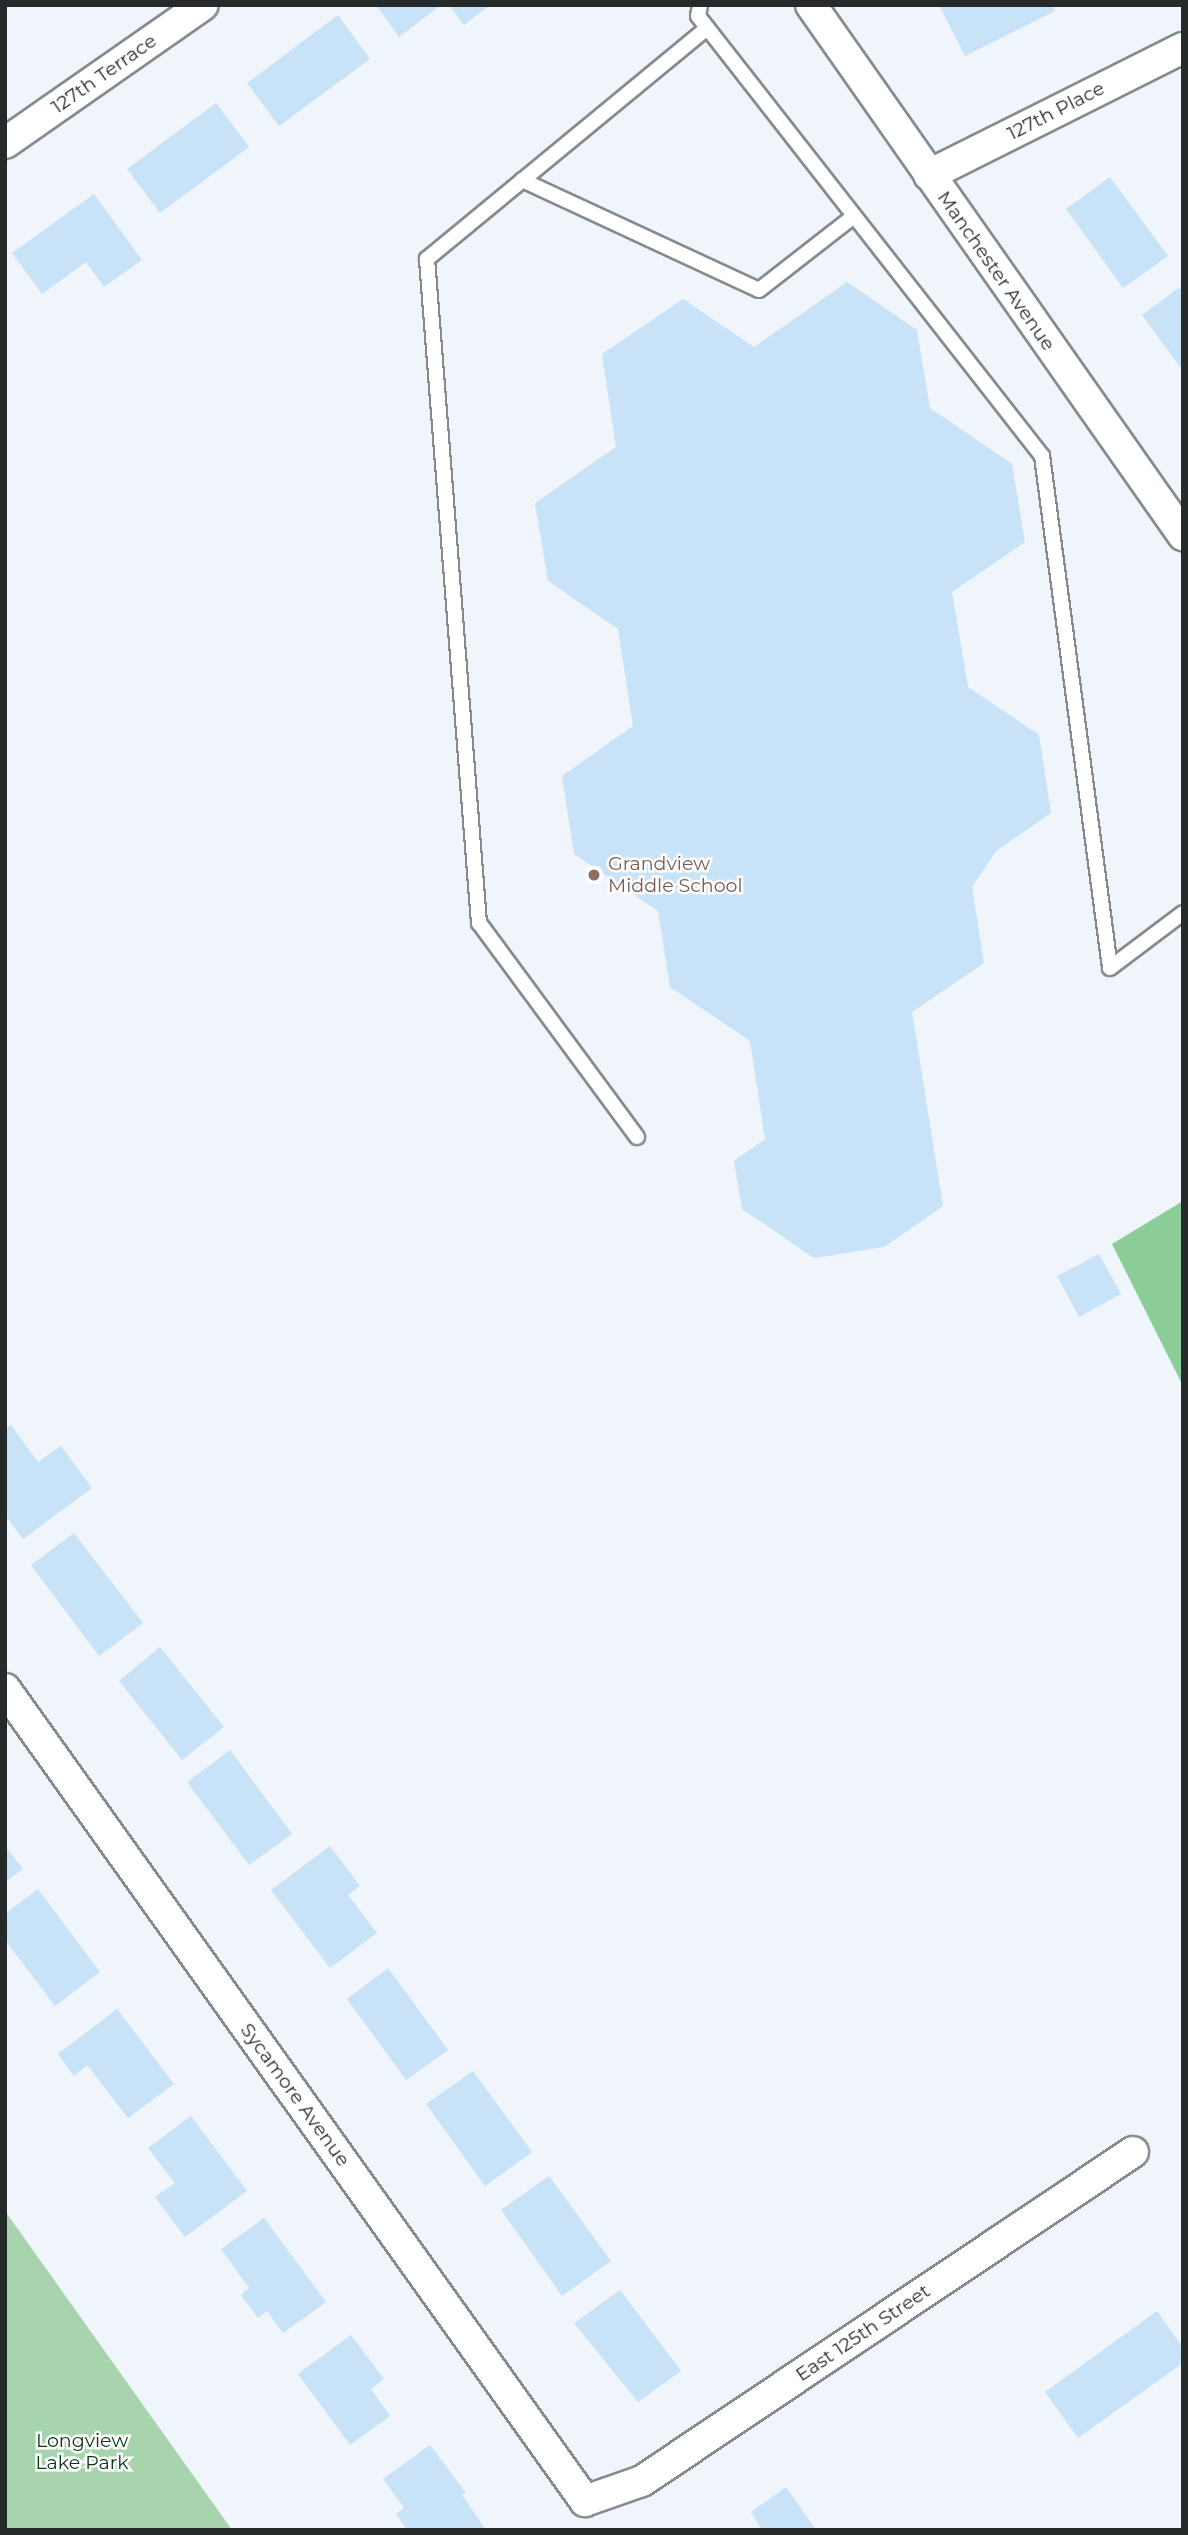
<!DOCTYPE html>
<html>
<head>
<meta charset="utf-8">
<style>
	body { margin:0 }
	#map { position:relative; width:1188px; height:2535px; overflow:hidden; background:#eff5fa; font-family:Montserrat,sans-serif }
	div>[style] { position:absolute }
	.green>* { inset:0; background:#a7d3ad }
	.forest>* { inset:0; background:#8dcd98 }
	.building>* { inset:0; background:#c8e2f7 }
	.roads { filter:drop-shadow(2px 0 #858b8f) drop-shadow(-2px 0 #858b8f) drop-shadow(0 2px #858b8f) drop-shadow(0 -2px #858b8f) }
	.service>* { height:14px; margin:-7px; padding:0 7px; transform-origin:7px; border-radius:7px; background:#fff }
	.minor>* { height:30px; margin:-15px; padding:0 15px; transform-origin:15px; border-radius:15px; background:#fff }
	.dots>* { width:19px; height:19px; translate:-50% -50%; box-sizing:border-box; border:4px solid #fff; border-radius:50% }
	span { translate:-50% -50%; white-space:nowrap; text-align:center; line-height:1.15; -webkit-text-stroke:5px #fff; paint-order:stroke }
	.street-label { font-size:19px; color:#272a2b }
	.education-label { font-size:19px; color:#785e54 }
	.left { translate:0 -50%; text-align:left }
	.park-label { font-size:19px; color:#073816 }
	.frame { position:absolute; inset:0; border:7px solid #272a2b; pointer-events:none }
</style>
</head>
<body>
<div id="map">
	<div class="green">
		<div style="clip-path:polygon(5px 2211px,232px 2530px,5px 2530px)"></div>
	</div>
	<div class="forest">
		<div style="clip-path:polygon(1183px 1201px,1183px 1386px,1112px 1244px)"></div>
	</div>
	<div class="building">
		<div style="clip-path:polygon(376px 5px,441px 5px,399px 37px)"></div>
		<div style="clip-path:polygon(449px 5px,490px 5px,464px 25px)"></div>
		<div style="clip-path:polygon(1052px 5px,1055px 11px,965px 56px,940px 7px)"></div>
		<div style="clip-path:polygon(338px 15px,370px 59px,279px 126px,247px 83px)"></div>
		<div style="clip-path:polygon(216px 103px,249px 147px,160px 213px,127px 169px)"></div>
		<div style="clip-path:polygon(1110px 177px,1168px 256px,1123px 288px,1066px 209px)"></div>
		<div style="clip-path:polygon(94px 194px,142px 260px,104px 287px,86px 262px,42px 294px,12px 253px)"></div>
		<div style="clip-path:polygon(847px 282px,917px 330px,930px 408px,1012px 464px,1025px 542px,952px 592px,968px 687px,1039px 735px,1051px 813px,996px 851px,972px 887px,984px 963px,912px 1012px,943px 1206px,884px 1247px,814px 1258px,742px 1209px,734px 1161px,765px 1139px,750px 1041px,670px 987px,658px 911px,574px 854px,562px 776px,633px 726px,618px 629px,548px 581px,535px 503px,616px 447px,602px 354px,683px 299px,754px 347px)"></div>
		<div style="clip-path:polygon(1183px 285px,1183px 371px,1142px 315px)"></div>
		<div style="clip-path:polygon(1099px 1254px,1121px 1294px,1079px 1317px,1057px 1276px)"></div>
		<div style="clip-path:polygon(11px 1425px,38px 1462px,61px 1446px,92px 1488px,23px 1539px,5px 1515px,5px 1429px)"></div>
		<div style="clip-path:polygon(74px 1533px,143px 1623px,99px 1656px,31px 1565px)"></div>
		<div style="clip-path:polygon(160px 1647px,224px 1727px,182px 1760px,119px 1681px)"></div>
		<div style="clip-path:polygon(230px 1750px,292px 1834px,249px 1865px,187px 1782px)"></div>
		<div style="clip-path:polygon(5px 1846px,23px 1869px,5px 1882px)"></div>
		<div style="clip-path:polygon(330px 1846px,360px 1886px,348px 1895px,377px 1933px,330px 1968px,271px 1890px)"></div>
		<div style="clip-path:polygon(38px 1889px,100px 1972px,55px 2006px,5px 1940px,5px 1914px)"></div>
		<div style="clip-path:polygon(388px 1968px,448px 2050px,406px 2080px,347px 1999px)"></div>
		<div style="clip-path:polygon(117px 2009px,174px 2084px,128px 2118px,87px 2065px,74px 2076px,58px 2054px)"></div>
		<div style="clip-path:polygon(473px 2071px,532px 2152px,485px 2186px,426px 2104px)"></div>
		<div style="clip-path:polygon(191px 2116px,247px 2191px,185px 2237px,155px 2197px,175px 2183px,148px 2148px)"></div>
		<div style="clip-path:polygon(549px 2176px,611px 2261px,562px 2296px,501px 2210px)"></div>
		<div style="clip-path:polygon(264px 2218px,326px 2302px,283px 2333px,267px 2311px,258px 2318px,241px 2295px,249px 2288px,221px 2249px)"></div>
		<div style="clip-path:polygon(620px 2290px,681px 2371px,638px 2402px,574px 2323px)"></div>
		<div style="clip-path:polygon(1157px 2311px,1183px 2348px,1183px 2363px,1078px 2438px,1045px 2392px)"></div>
		<div style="clip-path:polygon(351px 2335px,384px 2379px,371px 2389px,390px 2416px,350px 2445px,298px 2374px)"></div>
		<div style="clip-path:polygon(430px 2445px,466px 2493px,462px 2495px,486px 2530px,407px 2530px,396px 2514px,404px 2508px,383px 2479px)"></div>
		<div style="clip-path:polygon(786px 2487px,816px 2530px,762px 2530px,751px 2512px)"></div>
	</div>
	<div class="roads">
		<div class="service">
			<div style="left:700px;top:5px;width:11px;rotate:100deg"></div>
			<div style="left:698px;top:16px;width:559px;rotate:51.98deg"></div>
			<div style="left:1042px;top:456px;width:516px;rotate:82.43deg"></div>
			<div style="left:1110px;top:968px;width:91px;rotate:-37deg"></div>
			<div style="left:522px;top:180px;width:261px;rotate:24.9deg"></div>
			<div style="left:759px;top:290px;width:120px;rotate:-37.9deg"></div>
			<div style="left:637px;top:1137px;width:266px;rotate:-126.4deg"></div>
			<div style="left:479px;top:923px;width:666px;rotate:-94.48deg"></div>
			<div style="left:427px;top:259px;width:363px;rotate:-39.5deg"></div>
		</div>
		<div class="minor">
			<div style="left:811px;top:5px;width:648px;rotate:54.94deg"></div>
			<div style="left:5px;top:143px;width:241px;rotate:-34.9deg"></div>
			<div style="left:929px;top:175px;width:284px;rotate:-26.6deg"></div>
			<div style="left:5px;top:1689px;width:998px;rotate:54.46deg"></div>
			<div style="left:585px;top:2501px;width:60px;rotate:-19.3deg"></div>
			<div style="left:642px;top:2481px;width:591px;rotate:-33.82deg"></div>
		</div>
	</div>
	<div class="dots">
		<div style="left:594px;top:875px;background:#8d6e63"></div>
	</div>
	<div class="street-label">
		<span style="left:104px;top:74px;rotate:-35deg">127th Terrace</span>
		<span style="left:1056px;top:111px;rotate:-27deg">127th Place</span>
		<span style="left:996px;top:271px;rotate:55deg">Manchester Avenue</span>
		<span style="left:295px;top:2095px;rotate:54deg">Sycamore Avenue</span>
		<span style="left:863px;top:2333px;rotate:-34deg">East 125th Street</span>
	</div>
	<div class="education-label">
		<span class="left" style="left:608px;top:875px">Grandview<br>Middle School</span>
	</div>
	<div class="park-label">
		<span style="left:82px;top:2452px">Longview<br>Lake Park</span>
	</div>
	<div class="frame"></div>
</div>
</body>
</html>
